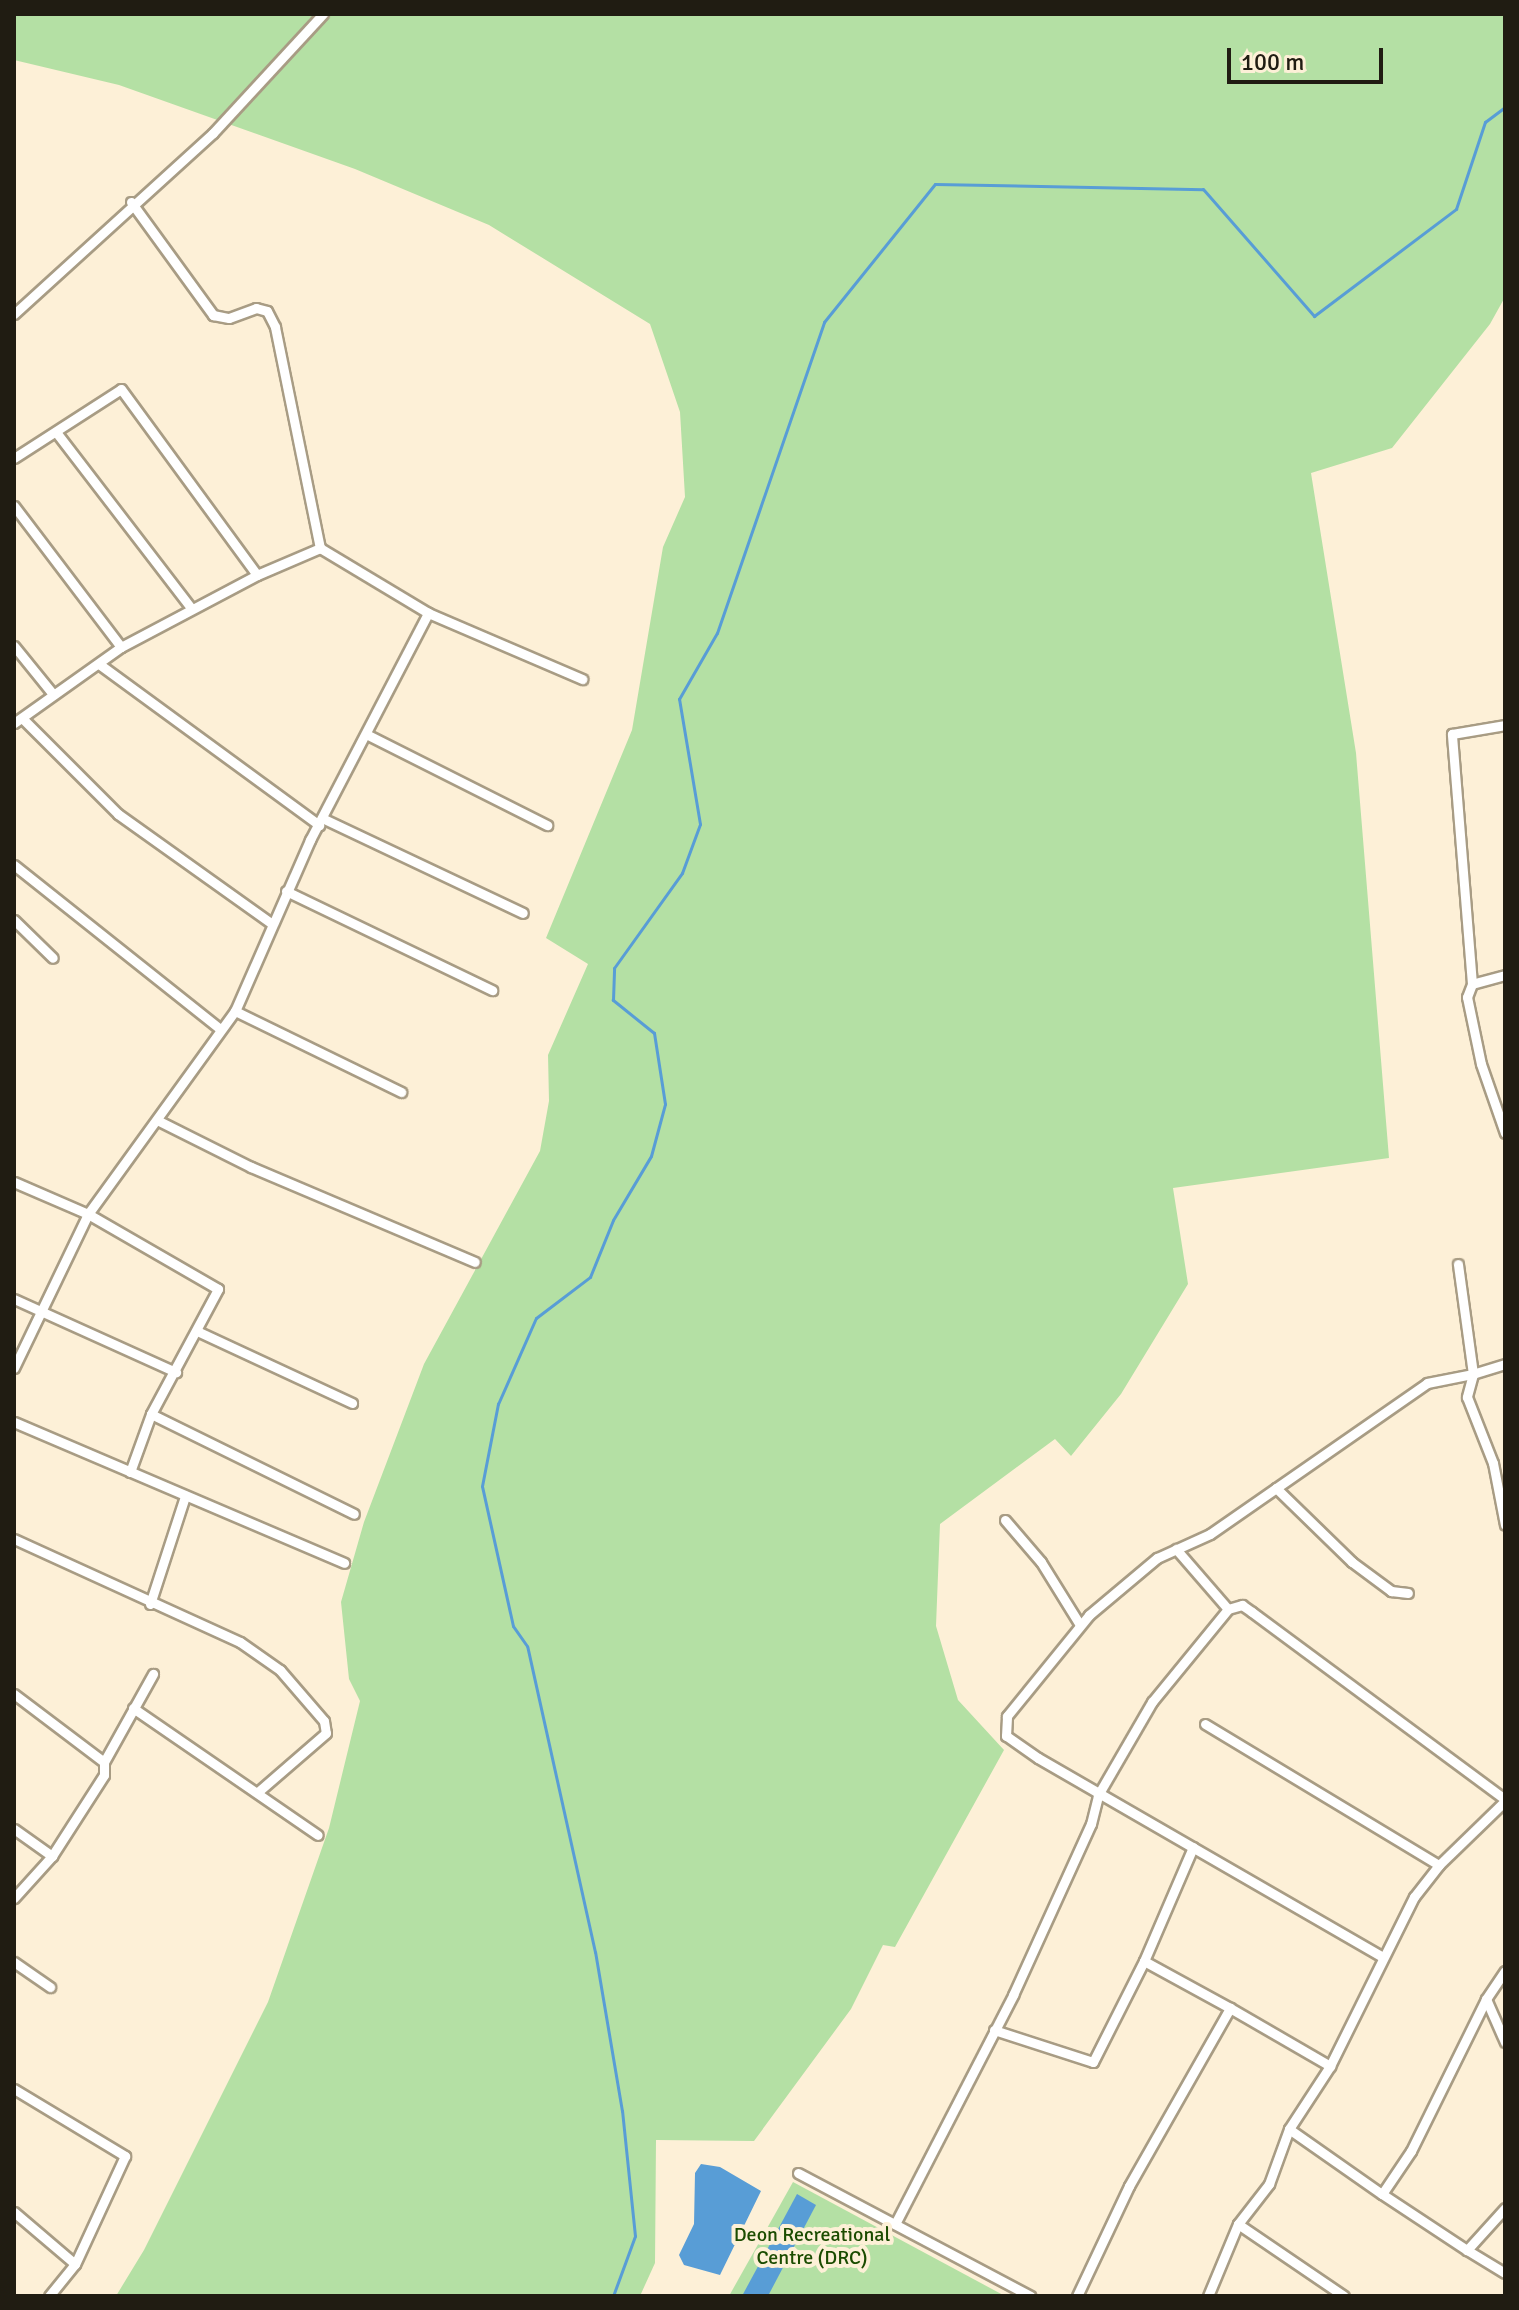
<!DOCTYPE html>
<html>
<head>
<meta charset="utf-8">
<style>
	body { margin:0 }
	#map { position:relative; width:1519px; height:2310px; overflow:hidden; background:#fdf0d7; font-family:Signika,sans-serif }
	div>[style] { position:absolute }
	.green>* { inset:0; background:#b4e0a4 }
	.water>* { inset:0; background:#589dd6 }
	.stream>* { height:3px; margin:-1.5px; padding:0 1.5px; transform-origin:1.5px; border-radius:1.5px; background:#589dd6 }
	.roads { filter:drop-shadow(2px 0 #a89c84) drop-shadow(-2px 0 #a89c84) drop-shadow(0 2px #a89c84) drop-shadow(0 -2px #a89c84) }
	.street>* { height:9px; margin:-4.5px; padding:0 4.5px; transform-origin:4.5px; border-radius:4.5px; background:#fff }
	span { translate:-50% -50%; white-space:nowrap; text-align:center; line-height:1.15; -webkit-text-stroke:8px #fdf0d7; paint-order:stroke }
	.park-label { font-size:20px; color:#1b4c00 }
	.frame { position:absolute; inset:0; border:16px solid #201c12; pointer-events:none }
	.scale { position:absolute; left:1227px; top:48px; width:156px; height:36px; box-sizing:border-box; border:4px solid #201c12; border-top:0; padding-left:10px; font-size:24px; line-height:28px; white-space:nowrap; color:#201c12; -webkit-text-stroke:6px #fdf0d7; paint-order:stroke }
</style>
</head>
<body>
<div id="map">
	<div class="green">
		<div style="clip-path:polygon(14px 14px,1505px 14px,1505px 297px,1490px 324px,1392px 448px,1311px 473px,1356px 753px,1389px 1158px,1173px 1188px,1188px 1284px,1121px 1394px,1071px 1456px,1055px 1439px,940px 1524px,936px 1626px,958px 1700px,1004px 1750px,895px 1947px,883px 1945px,851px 2009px,754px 2141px,656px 2140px,655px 2263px,640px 2296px,116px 2296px,144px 2250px,268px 2002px,329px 1828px,360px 1701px,349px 1679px,341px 1602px,364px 1522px,424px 1364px,540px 1151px,549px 1101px,548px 1055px,588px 964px,546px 938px,632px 730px,663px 547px,685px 497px,680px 412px,650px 324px,489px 225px,355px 169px,119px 85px,14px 60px)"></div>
		<div style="clip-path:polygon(793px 2182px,1005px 2296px,729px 2296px)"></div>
	</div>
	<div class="water">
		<div style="clip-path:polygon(701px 2164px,720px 2167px,761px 2191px,720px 2275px,684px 2265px,679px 2255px,694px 2224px,695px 2173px)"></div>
		<div style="clip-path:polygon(797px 2194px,816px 2205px,768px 2296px,742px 2296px)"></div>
	</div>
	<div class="stream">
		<div style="left:613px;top:2296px;width:64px;rotate:-69.9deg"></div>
		<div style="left:635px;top:2236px;width:126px;rotate:-95.9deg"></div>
		<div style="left:622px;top:2111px;width:161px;rotate:-99.6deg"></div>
		<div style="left:595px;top:1952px;width:313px;rotate:-102.5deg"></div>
		<div style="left:527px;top:1646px;width:24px;rotate:-125deg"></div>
		<div style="left:513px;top:1626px;width:143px;rotate:-102.5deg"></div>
		<div style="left:482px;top:1486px;width:84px;rotate:-79deg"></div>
		<div style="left:498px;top:1404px;width:94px;rotate:-66.2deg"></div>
		<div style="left:536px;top:1318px;width:68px;rotate:-37.2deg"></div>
		<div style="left:590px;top:1277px;width:61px;rotate:-68deg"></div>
		<div style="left:613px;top:1220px;width:74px;rotate:-59.3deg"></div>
		<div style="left:651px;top:1156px;width:54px;rotate:-74.9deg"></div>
		<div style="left:665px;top:1104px;width:72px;rotate:-98.8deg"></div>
		<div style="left:654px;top:1033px;width:53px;rotate:-141.2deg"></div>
		<div style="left:613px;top:1000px;width:32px;rotate:-88deg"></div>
		<div style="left:614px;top:968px;width:117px;rotate:-54.4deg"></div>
		<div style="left:682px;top:873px;width:52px;rotate:-69.8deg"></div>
		<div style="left:700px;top:824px;width:127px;rotate:-99.5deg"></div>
		<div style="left:679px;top:699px;width:76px;rotate:-60.1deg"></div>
		<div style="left:717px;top:633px;width:329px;rotate:-71deg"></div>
		<div style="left:824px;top:322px;width:177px;rotate:-51.2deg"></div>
		<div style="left:935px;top:184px;width:268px;rotate:1.1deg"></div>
		<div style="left:1203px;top:189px;width:169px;rotate:48.8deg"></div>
		<div style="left:1314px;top:316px;width:178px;rotate:-37deg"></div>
		<div style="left:1456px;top:209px;width:92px;rotate:-71.6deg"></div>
		<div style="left:1485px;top:122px;width:25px;rotate:-37deg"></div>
	</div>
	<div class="roads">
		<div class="street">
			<div style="left:131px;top:202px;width:140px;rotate:54deg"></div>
			<div style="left:213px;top:315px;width:16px;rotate:11deg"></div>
			<div style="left:229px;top:318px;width:29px;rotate:-20deg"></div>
			<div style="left:256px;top:308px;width:11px;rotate:15deg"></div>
			<div style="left:267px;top:311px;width:18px;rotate:63deg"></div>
			<div style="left:275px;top:327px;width:226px;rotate:78.5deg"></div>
			<div style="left:320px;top:548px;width:126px;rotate:31deg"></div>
			<div style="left:428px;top:613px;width:168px;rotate:23.2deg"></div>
			<div style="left:14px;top:314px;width:269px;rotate:-42.3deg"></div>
			<div style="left:213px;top:133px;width:162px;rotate:-47.3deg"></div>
			<div style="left:56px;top:432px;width:222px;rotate:52.5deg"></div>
			<div style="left:14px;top:458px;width:127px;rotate:-32.8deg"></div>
			<div style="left:121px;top:389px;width:230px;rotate:53.8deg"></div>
			<div style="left:14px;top:506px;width:177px;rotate:52.8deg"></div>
			<div style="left:14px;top:646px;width:60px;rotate:51deg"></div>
			<div style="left:99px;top:664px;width:273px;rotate:36.2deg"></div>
			<div style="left:22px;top:718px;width:136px;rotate:45deg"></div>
			<div style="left:118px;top:814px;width:188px;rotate:35.5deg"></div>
			<div style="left:14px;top:723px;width:131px;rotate:-35.4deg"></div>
			<div style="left:121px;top:647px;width:154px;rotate:-27.9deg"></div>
			<div style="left:257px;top:575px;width:69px;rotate:-23.2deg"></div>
			<div style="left:366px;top:734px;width:203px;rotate:26.7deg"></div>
			<div style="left:322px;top:818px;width:222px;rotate:25.3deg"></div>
			<div style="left:14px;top:865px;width:263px;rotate:38.5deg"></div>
			<div style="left:286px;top:891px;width:229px;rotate:25.7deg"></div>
			<div style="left:14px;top:920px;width:54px;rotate:44.3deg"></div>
			<div style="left:1505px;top:975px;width:34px;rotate:165deg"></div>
			<div style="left:1472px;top:984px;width:14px;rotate:111deg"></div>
			<div style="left:1467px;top:997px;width:68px;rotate:78.2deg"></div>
			<div style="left:1481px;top:1064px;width:73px;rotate:70.8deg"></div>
			<div style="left:1472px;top:984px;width:251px;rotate:-94.6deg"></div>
			<div style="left:1452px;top:734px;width:54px;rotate:-9.6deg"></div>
			<div style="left:235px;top:1011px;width:185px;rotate:26deg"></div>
			<div style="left:157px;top:1120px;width:105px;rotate:26.6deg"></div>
			<div style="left:251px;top:1167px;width:243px;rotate:23deg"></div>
			<div style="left:14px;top:1182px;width:81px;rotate:23.4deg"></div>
			<div style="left:88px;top:1214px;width:171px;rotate:115.7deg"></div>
			<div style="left:14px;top:1299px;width:178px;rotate:24.3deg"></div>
			<div style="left:197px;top:1331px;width:171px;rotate:24.9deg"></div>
			<div style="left:1505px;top:1364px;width:34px;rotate:163deg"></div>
			<div style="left:1473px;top:1374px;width:24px;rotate:105deg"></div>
			<div style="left:1467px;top:1397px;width:71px;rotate:68.5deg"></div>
			<div style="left:1493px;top:1463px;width:63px;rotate:79deg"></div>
			<div style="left:151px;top:1414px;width:226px;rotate:26.2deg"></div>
			<div style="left:14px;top:1422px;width:359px;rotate:23.1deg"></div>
			<div style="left:130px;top:1472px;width:62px;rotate:-70.1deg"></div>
			<div style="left:151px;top:1414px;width:142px;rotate:-61.8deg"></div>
			<div style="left:218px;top:1289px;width:150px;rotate:-150deg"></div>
			<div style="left:88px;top:1214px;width:251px;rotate:-54.1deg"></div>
			<div style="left:235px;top:1011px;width:187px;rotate:-66.3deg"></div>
			<div style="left:310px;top:840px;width:256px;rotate:-62.5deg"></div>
			<div style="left:1276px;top:1488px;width:106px;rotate:44.2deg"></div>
			<div style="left:1352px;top:1562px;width:49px;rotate:36.6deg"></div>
			<div style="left:1391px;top:1591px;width:17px;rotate:7deg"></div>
			<div style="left:1005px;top:1520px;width:55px;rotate:49.4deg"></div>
			<div style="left:1041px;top:1562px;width:74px;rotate:58.2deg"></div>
			<div style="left:14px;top:1539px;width:248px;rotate:24.5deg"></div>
			<div style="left:240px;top:1642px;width:49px;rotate:35deg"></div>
			<div style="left:280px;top:1670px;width:67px;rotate:49.2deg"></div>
			<div style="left:324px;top:1721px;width:12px;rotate:81deg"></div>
			<div style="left:326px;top:1733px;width:90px;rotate:139.1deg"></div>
			<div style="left:1176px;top:1549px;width:79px;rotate:49.1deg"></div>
			<div style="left:150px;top:1604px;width:114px;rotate:-72deg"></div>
			<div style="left:14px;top:1694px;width:113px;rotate:37.1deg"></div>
			<div style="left:104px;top:1762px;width:13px;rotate:90deg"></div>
			<div style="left:104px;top:1775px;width:96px;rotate:122.7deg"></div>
			<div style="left:52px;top:1856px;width:57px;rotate:132.1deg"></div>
			<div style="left:133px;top:1708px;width:224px;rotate:34.5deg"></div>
			<div style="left:1205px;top:1724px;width:273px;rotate:31.1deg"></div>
			<div style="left:104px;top:1762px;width:101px;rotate:-60.9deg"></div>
			<div style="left:14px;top:1829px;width:47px;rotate:35.4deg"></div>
			<div style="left:1381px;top:1956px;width:396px;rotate:-150deg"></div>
			<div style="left:1038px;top:1758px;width:39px;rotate:-145deg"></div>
			<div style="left:1006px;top:1736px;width:20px;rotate:-87deg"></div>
			<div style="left:1007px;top:1716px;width:130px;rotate:-50.9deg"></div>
			<div style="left:1089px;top:1615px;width:89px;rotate:-40deg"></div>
			<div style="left:1157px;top:1558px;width:58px;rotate:-24.4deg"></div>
			<div style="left:1210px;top:1534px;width:264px;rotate:-34.8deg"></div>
			<div style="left:1427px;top:1383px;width:47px;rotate:-11.1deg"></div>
			<div style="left:1473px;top:1374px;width:111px;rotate:-97.8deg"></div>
			<div style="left:14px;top:1962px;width:44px;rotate:34.8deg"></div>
			<div style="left:1486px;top:1999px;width:47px;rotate:66.2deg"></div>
			<div style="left:1230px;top:2008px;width:116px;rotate:30.1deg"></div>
			<div style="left:994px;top:2030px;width:104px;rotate:17.9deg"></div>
			<div style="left:1093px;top:2062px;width:113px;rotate:-63.2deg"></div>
			<div style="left:14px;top:2089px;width:130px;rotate:31.1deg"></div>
			<div style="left:125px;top:2156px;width:119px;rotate:114.8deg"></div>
			<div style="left:1289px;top:2129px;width:113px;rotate:35deg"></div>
			<div style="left:1382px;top:2194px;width:52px;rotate:-56deg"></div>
			<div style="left:1411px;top:2151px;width:169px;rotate:-63.7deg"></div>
			<div style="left:1486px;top:1999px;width:34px;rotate:-56deg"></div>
			<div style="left:798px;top:2173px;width:263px;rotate:27.9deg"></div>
			<div style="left:1382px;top:2194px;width:102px;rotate:33.4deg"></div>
			<div style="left:1505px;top:2208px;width:57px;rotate:132.1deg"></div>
			<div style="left:1467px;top:2250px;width:44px;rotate:31.2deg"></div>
			<div style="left:14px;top:2212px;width:80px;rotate:40.4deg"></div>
			<div style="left:75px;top:2264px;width:41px;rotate:129.1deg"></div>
			<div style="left:895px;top:2224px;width:258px;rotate:-62.7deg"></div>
			<div style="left:1013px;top:1995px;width:188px;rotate:-65.5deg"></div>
			<div style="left:1091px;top:1824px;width:30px;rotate:-76deg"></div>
			<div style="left:1098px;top:1795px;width:108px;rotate:-59.9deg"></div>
			<div style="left:1152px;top:1702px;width:120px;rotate:-50.7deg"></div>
			<div style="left:1228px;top:1609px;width:15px;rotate:-16deg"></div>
			<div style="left:1242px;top:1605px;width:12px;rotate:35deg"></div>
			<div style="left:1252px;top:1612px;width:315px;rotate:36.5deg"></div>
			<div style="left:1238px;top:2224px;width:128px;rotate:34.2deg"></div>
			<div style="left:1077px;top:2296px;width:122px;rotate:-64.7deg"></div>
			<div style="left:1129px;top:2186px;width:205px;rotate:-60.4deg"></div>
			<div style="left:1230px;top:2008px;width:98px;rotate:-151.3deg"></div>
			<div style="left:1144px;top:1961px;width:124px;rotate:-66.7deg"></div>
			<div style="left:1208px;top:2296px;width:78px;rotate:-67.4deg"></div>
			<div style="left:1238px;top:2224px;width:51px;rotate:-52.2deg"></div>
			<div style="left:1269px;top:2184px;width:59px;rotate:-70deg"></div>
			<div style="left:1289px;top:2129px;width:75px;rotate:-56.9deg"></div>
			<div style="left:1330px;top:2066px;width:189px;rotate:-63.6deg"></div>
			<div style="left:1414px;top:1897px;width:41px;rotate:-52deg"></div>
			<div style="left:1439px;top:1865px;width:92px;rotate:-44.1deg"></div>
		</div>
	</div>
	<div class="park-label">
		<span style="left:812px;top:2246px">Deon Recreational<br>Centre (DRC)</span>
	</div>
	<div class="frame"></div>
	<div class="scale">100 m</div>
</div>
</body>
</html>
